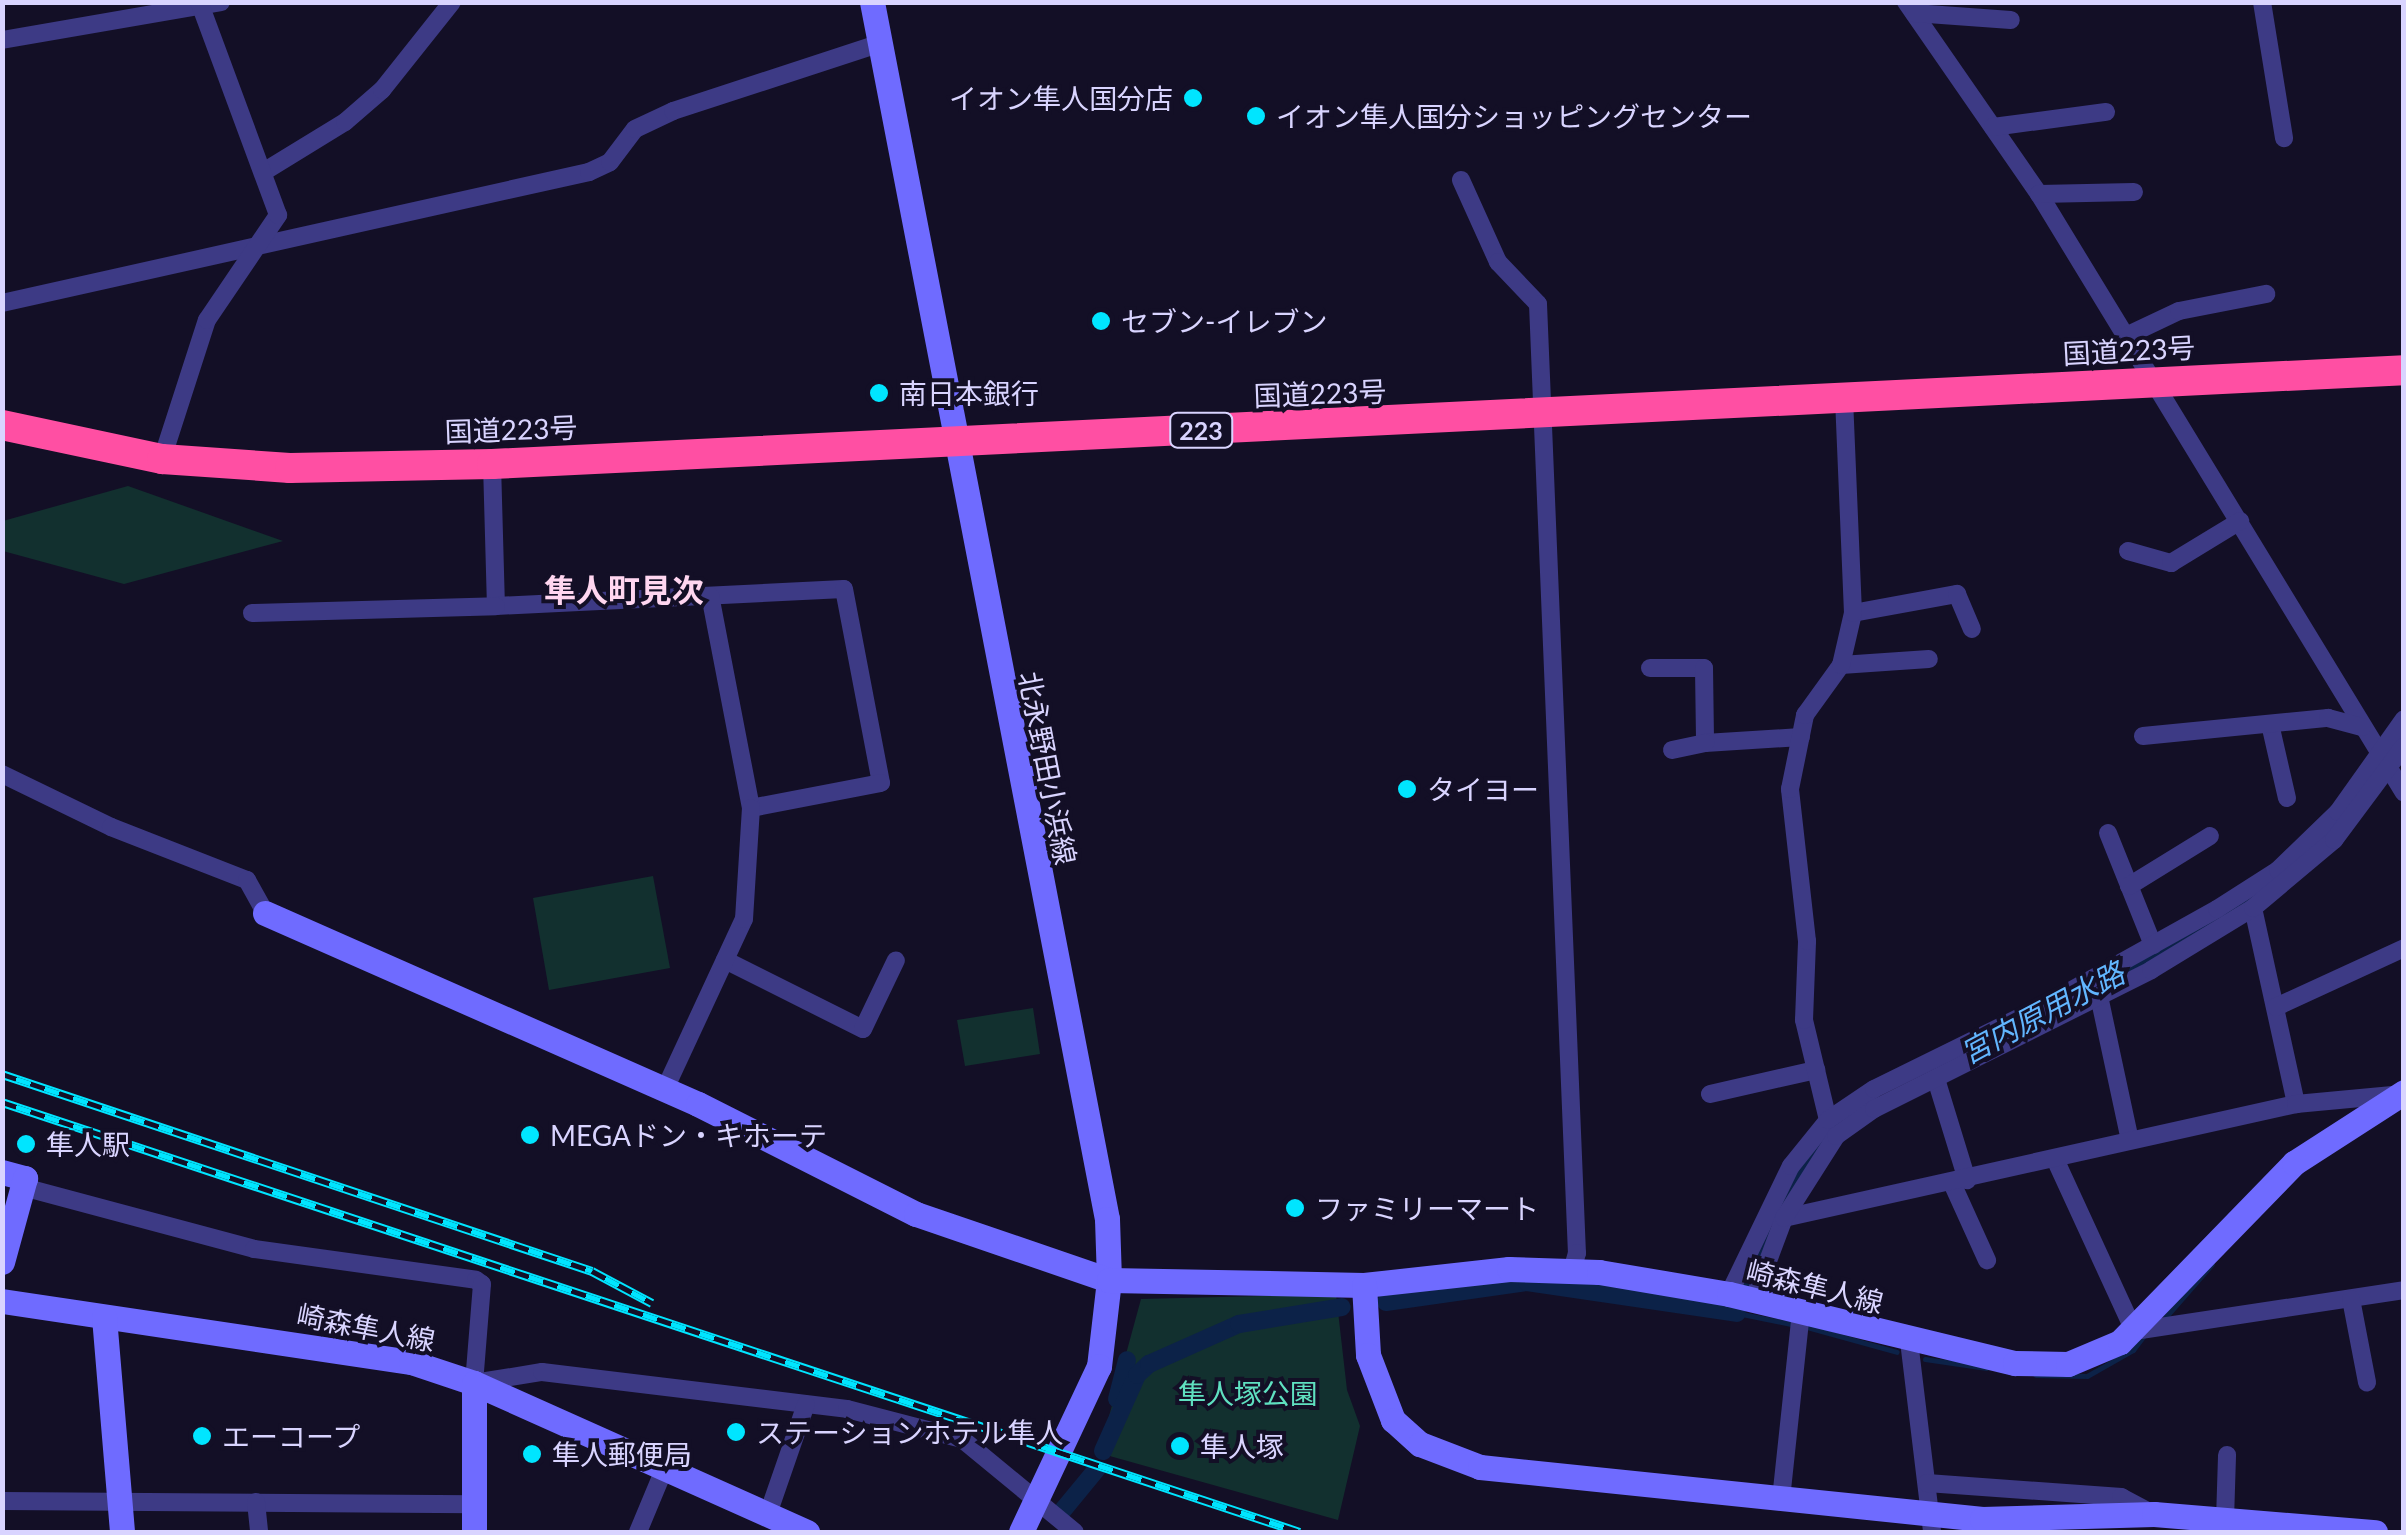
<!DOCTYPE html>
<html>
<head>
<meta charset="utf-8">
<style>
	body { margin:0 }
	#map { position:relative; width:2406px; height:1535px; overflow:hidden; background:#130f26; font-family:Lato,"Noto Sans JP",sans-serif }
	div>[style] { position:absolute }
	.green>* { inset:0; background:#12302f }
	.stream>* { height:5px; margin:-2.5px; padding:0 2.5px; transform-origin:2.5px; border-radius:2.5px; background:#0c2248 }
	.canal>* { height:18px; margin:-9px; padding:0 9px; transform-origin:9px; border-radius:9px; background:#0c2248 }
	.street>* { height:18px; margin:-9px; padding:0 9px; transform-origin:9px; border-radius:9px; background:#3d3a85 }
	.secondary>* { height:25px; margin:-12.5px; padding:0 12.5px; transform-origin:12.5px; border-radius:12.5px; background:#6f6bff }
	.highway>* { height:30px; margin:-15px; padding:0 15px; transform-origin:15px; border-radius:15px; background:#ff4fa3 }
	.rail>* { height:9px; margin-top:-4.5px; transform-origin:0; background:repeating-linear-gradient(90deg,#130f26 0 15px,#00e5ff 0 30px); box-sizing:border-box; border-block:2px solid #00e5ff }
	.dots>* { width:28px; height:28px; translate:-50% -50%; box-sizing:border-box; border:5px solid #130f26; border-radius:50% }
	span { translate:-50% -50%; white-space:nowrap; text-align:center; line-height:1.15; -webkit-text-stroke:8px #130f26; paint-order:stroke }
	.shield-label span { padding:2px 8px; background:#130f26; border:2px solid; border-radius:8px; -webkit-text-stroke-width:0 }
	.shield-label { font-size:25px; color:#d9d4ff; font-weight:700 }
	.poi-label { font-size:28px; color:#d9d4ff }
	.right { translate:-100% -50%; text-align:right }
	.left { translate:0 -50%; text-align:left }
	.street-label { font-size:28px; color:#d9d4ff }
	.park-label { font-size:28px; color:#5fe0c0 }
	.water-label { font-size:30px; color:#62b6ff; font-style:italic }
	.quarter-label { font-size:32px; color:#ffd6f0; font-weight:700 }
	.frame { position:absolute; inset:0; border:5px solid #d9d4ff; pointer-events:none }
</style>
</head>
<body>
<div id="map">
	<div class="green">
		<div style="clip-path:polygon(128px 486px,283px 541px,124px 584px,3px 551px,3px 521px)"></div>
		<div style="clip-path:polygon(653px 876px,670px 968px,549px 990px,533px 898px)"></div>
		<div style="clip-path:polygon(1033px 1008px,1040px 1054px,965px 1066px,957px 1020px)"></div>
		<div style="clip-path:polygon(1336px 1294px,1347px 1390px,1360px 1426px,1338px 1520px,1099px 1453px,1141px 1299px)"></div>
	</div>
	<div class="stream">
		<div style="left:1737px;top:1313px;width:55px;rotate:11.5deg"></div>
		<div style="left:2163px;top:1320px;width:74px;rotate:-48.8deg"></div>
		<div style="left:1807px;top:1327px;width:93px;rotate:15.5deg"></div>
		<div style="left:1925px;top:1359px;width:62px;rotate:8.4deg"></div>
		<div style="left:2036px;top:1375px;width:51px;rotate:1.1deg"></div>
		<div style="left:2087px;top:1376px;width:53px;rotate:-29.5deg"></div>
		<div style="left:2133px;top:1350px;width:20px;rotate:-53deg"></div>
	</div>
	<div class="canal">
		<div style="left:2122px;top:972px;width:169px;rotate:-30.2deg"></div>
		<div style="left:1782px;top:1202px;width:89px;rotate:-56.5deg"></div>
		<div style="left:1747px;top:1280px;width:49px;rotate:-67.1deg"></div>
		<div style="left:1386px;top:1302px;width:142px;rotate:-8.1deg"></div>
		<div style="left:1527px;top:1282px;width:212px;rotate:8.4deg"></div>
		<div style="left:1117px;top:1399px;width:40px;rotate:-75.6deg"></div>
		<div style="left:1103px;top:1451px;width:83px;rotate:-65.9deg"></div>
		<div style="left:1137px;top:1375px;width:16px;rotate:-43deg"></div>
		<div style="left:1149px;top:1364px;width:98px;rotate:-24deg"></div>
		<div style="left:1239px;top:1324px;width:104px;rotate:-9.4deg"></div>
		<div style="left:1063px;top:1510px;width:52px;rotate:-50.5deg"></div>
	</div>
	<div class="street">
		<div style="left:1906px;top:2px;width:234px;rotate:55.3deg"></div>
		<div style="left:2039px;top:194px;width:701px;rotate:58.64deg"></div>
		<div style="left:2262px;top:2px;width:138px;rotate:80.8deg"></div>
		<div style="left:1914px;top:13px;width:97px;rotate:4.1deg"></div>
		<div style="left:2px;top:40px;width:222px;rotate:-9.8deg"></div>
		<div style="left:1993px;top:127px;width:114px;rotate:-7.6deg"></div>
		<div style="left:265px;top:171px;width:94px;rotate:-31.5deg"></div>
		<div style="left:345px;top:122px;width:49px;rotate:-40.9deg"></div>
		<div style="left:382px;top:90px;width:112px;rotate:-51.5deg"></div>
		<div style="left:1461px;top:180px;width:90px;rotate:65.7deg"></div>
		<div style="left:1498px;top:262px;width:58px;rotate:46.4deg"></div>
		<div style="left:1538px;top:304px;width:950px;rotate:87.65deg"></div>
		<div style="left:1577px;top:1253px;width:19px;rotate:106deg"></div>
		<div style="left:2039px;top:194px;width:95px;rotate:-1.2deg"></div>
		<div style="left:2px;top:303px;width:601px;rotate:-12.58deg"></div>
		<div style="left:589px;top:172px;width:23px;rotate:-25deg"></div>
		<div style="left:610px;top:162px;width:41px;rotate:-52.9deg"></div>
		<div style="left:635px;top:129px;width:42px;rotate:-25.3deg"></div>
		<div style="left:673px;top:111px;width:216px;rotate:-18.1deg"></div>
		<div style="left:2124px;top:337px;width:61px;rotate:-25.3deg"></div>
		<div style="left:2179px;top:311px;width:89px;rotate:-11.1deg"></div>
		<div style="left:162px;top:459px;width:146px;rotate:-72.1deg"></div>
		<div style="left:207px;top:320px;width:127px;rotate:-55.9deg"></div>
		<div style="left:278px;top:215px;width:227px;rotate:-110.3deg"></div>
		<div style="left:492px;top:464px;width:142px;rotate:88.4deg"></div>
		<div style="left:496px;top:606px;width:348px;rotate:-2.8deg"></div>
		<div style="left:844px;top:589px;width:197px;rotate:79.2deg"></div>
		<div style="left:881px;top:783px;width:132px;rotate:169.1deg"></div>
		<div style="left:751px;top:808px;width:216px;rotate:-100.9deg"></div>
		<div style="left:2128px;top:551px;width:45px;rotate:15.6deg"></div>
		<div style="left:2171px;top:563px;width:81px;rotate:-31.3deg"></div>
		<div style="left:252px;top:613px;width:244px;rotate:-1.6deg"></div>
		<div style="left:1853px;top:613px;width:106px;rotate:-10.4deg"></div>
		<div style="left:1957px;top:594px;width:38px;rotate:67deg"></div>
		<div style="left:1841px;top:665px;width:88px;rotate:-3.9deg"></div>
		<div style="left:1650px;top:668px;width:54px"></div>
		<div style="left:1704px;top:668px;width:75px;rotate:89.2deg"></div>
		<div style="left:1705px;top:743px;width:96px;rotate:-3.6deg"></div>
		<div style="left:2270px;top:724px;width:76px;rotate:77.1deg"></div>
		<div style="left:2143px;top:736px;width:186px;rotate:-5.6deg"></div>
		<div style="left:2328px;top:718px;width:35px;rotate:15deg"></div>
		<div style="left:1672px;top:750px;width:34px;rotate:-12deg"></div>
		<div style="left:2px;top:774px;width:121px;rotate:25.9deg"></div>
		<div style="left:111px;top:827px;width:146px;rotate:21.3deg"></div>
		<div style="left:247px;top:880px;width:38px;rotate:61deg"></div>
		<div style="left:2108px;top:833px;width:121px;rotate:68.1deg"></div>
		<div style="left:2129px;top:886px;width:95px;rotate:-31.7deg"></div>
		<div style="left:2253px;top:908px;width:201px;rotate:77.6deg"></div>
		<div style="left:725px;top:960px;width:154px;rotate:26.6deg"></div>
		<div style="left:863px;top:1029px;width:76px;rotate:-64.4deg"></div>
		<div style="left:2099px;top:996px;width:147px;rotate:77.9deg"></div>
		<div style="left:2276px;top:1007px;width:141px;rotate:-24.7deg"></div>
		<div style="left:1936px;top:1079px;width:106px;rotate:72.9deg"></div>
		<div style="left:665px;top:1089px;width:187px;rotate:-65.1deg"></div>
		<div style="left:744px;top:919px;width:111px;rotate:-86.4deg"></div>
		<div style="left:1710px;top:1094px;width:109px;rotate:-12.8deg"></div>
		<div style="left:1828px;top:1120px;width:103px;rotate:-103.5deg"></div>
		<div style="left:1804px;top:1020px;width:79px;rotate:-87.8deg"></div>
		<div style="left:1807px;top:941px;width:153px;rotate:-96.4deg"></div>
		<div style="left:1790px;top:789px;width:76px;rotate:-78.5deg"></div>
		<div style="left:1805px;top:715px;width:62px;rotate:-54.2deg"></div>
		<div style="left:1841px;top:665px;width:53px;rotate:-77deg"></div>
		<div style="left:1853px;top:613px;width:214px;rotate:-92.4deg"></div>
		<div style="left:2055px;top:1159px;width:189px;rotate:65.3deg"></div>
		<div style="left:2134px;top:1331px;width:273px;rotate:-8.6deg"></div>
		<div style="left:1952px;top:1183px;width:85px;rotate:65.6deg"></div>
		<div style="left:23px;top:1187px;width:239px;rotate:15deg"></div>
		<div style="left:254px;top:1249px;width:224px;rotate:7.9deg"></div>
		<div style="left:476px;top:1280px;width:7px;rotate:34deg"></div>
		<div style="left:482px;top:1284px;width:99px;rotate:94.6deg"></div>
		<div style="left:474px;top:1383px;width:69px;rotate:-9.2deg"></div>
		<div style="left:542px;top:1372px;width:307px;rotate:6.9deg"></div>
		<div style="left:847px;top:1409px;width:119px;rotate:14.6deg"></div>
		<div style="left:962px;top:1439px;width:146px;rotate:39.5deg"></div>
		<div style="left:1784px;top:1218px;width:525px;rotate:-12.55deg"></div>
		<div style="left:2296px;top:1104px;width:97px;rotate:-5.3deg"></div>
		<div style="left:1729px;top:1294px;width:142px;rotate:-64.2deg"></div>
		<div style="left:1791px;top:1166px;width:59px;rotate:-51.2deg"></div>
		<div style="left:1828px;top:1120px;width:55px;rotate:-34deg"></div>
		<div style="left:1874px;top:1089px;width:188px;rotate:-26.2deg"></div>
		<div style="left:2043px;top:1006px;width:199px;rotate:-29.1deg"></div>
		<div style="left:2217px;top:909px;width:72px;rotate:-32.6deg"></div>
		<div style="left:2278px;top:870px;width:83px;rotate:-44deg"></div>
		<div style="left:2338px;top:812px;width:114px;rotate:-54.6deg"></div>
		<div style="left:2351px;top:1299px;width:85px;rotate:79.1deg"></div>
		<div style="left:1753px;top:1301px;width:89px;rotate:-69.5deg"></div>
		<div style="left:1784px;top:1218px;width:97px;rotate:-57.6deg"></div>
		<div style="left:1836px;top:1136px;width:47px;rotate:-35.4deg"></div>
		<div style="left:1874px;top:1109px;width:310px;rotate:-26.6deg"></div>
		<div style="left:2151px;top:970px;width:119px;rotate:-31.3deg"></div>
		<div style="left:2253px;top:908px;width:106px;rotate:-40deg"></div>
		<div style="left:2334px;top:840px;width:117px;rotate:-53.3deg"></div>
		<div style="left:1909px;top:1341px;width:192px;rotate:83.1deg"></div>
		<div style="left:1927px;top:1483px;width:195px;rotate:4.1deg"></div>
		<div style="left:2121px;top:1497px;width:32px;rotate:28deg"></div>
		<div style="left:1781px;top:1499px;width:187px;rotate:-83.9deg"></div>
		<div style="left:2px;top:1501px;width:472px;rotate:0.4deg"></div>
		<div style="left:256px;top:1502px;width:30px;rotate:84deg"></div>
		<div style="left:768px;top:1514px;width:116px;rotate:-70.9deg"></div>
		<div style="left:2225px;top:1520px;width:65px;rotate:-88.2deg"></div>
		<div style="left:638px;top:1532px;width:70px;rotate:-67.4deg"></div>
	</div>
	<div class="secondary">
		<div style="left:872px;top:2px;width:1239px;rotate:79.07deg"></div>
		<div style="left:1107px;top:1219px;width:61px;rotate:88.1deg"></div>
		<div style="left:1109px;top:1280px;width:87px;rotate:96.6deg"></div>
		<div style="left:1099px;top:1366px;width:183px;rotate:115.2deg"></div>
		<div style="left:265px;top:913px;width:473px;rotate:23.8deg"></div>
		<div style="left:698px;top:1104px;width:244px;rotate:26.8deg"></div>
		<div style="left:916px;top:1214px;width:204px;rotate:18.9deg"></div>
		<div style="left:1109px;top:1280px;width:255px;rotate:1.1deg"></div>
		<div style="left:1364px;top:1285px;width:146px;rotate:-6.3deg"></div>
		<div style="left:1509px;top:1269px;width:90px;rotate:1.9deg"></div>
		<div style="left:1599px;top:1272px;width:132px;rotate:9.6deg"></div>
		<div style="left:1729px;top:1294px;width:294px;rotate:13.6deg"></div>
		<div style="left:2015px;top:1363px;width:53px;rotate:1.1deg"></div>
		<div style="left:2068px;top:1364px;width:56px;rotate:-22.9deg"></div>
		<div style="left:2120px;top:1342px;width:250px;rotate:-45.8deg"></div>
		<div style="left:2294px;top:1163px;width:131px;rotate:-32.8deg"></div>
		<div style="left:2px;top:1172px;width:24px;rotate:15deg"></div>
		<div style="left:25px;top:1178px;width:87px;rotate:105.3deg"></div>
		<div style="left:1364px;top:1285px;width:70px;rotate:86.7deg"></div>
		<div style="left:1368px;top:1355px;width:70px;rotate:69deg"></div>
		<div style="left:1393px;top:1420px;width:36px;rotate:42deg"></div>
		<div style="left:1420px;top:1444px;width:64px;rotate:21deg"></div>
		<div style="left:1480px;top:1467px;width:505px;rotate:5.91deg"></div>
		<div style="left:1982px;top:1519px;width:172px;rotate:-1.7deg"></div>
		<div style="left:2154px;top:1514px;width:222px;rotate:4.7deg"></div>
		<div style="left:2px;top:1301px;width:414px;rotate:8.5deg"></div>
		<div style="left:411px;top:1362px;width:66px;rotate:18.4deg"></div>
		<div style="left:474px;top:1383px;width:365px;rotate:24.1deg"></div>
		<div style="left:104px;top:1317px;width:216px;rotate:85.2deg"></div>
		<div style="left:474px;top:1383px;width:149px;rotate:90deg"></div>
	</div>
	<div class="highway">
		<div style="left:2px;top:425px;width:164px;rotate:12deg"></div>
		<div style="left:162px;top:459px;width:128px;rotate:4deg"></div>
		<div style="left:290px;top:468px;width:202px;rotate:-1.1deg"></div>
		<div style="left:492px;top:464px;width:1914px;rotate:-2.81deg"></div>
	</div>
	<div class="rail">
		<div style="left:2px;top:1074px;width:622px;rotate:18.46deg"></div>
		<div style="left:592px;top:1271px;width:68px;rotate:28.1deg"></div>
		<div style="left:2px;top:1102px;width:1367px;rotate:18.33deg"></div>
	</div>
	<div class="dots">
		<div style="left:1193px;top:98px;background:#00e5ff"></div>
		<div style="left:1256px;top:116px;background:#00e5ff"></div>
		<div style="left:1101px;top:321px;background:#00e5ff"></div>
		<div style="left:879px;top:393px;background:#00e5ff"></div>
		<div style="left:1407px;top:789px;background:#00e5ff"></div>
		<div style="left:530px;top:1135px;background:#00e5ff"></div>
		<div style="left:26px;top:1144px;background:#00e5ff"></div>
		<div style="left:1295px;top:1208px;background:#00e5ff"></div>
		<div style="left:736px;top:1432px;background:#00e5ff"></div>
		<div style="left:202px;top:1436px;background:#00e5ff"></div>
		<div style="left:1180px;top:1446px;background:#00e5ff"></div>
		<div style="left:532px;top:1454px;background:#00e5ff"></div>
	</div>
	<div class="shield-label">
		<span style="left:1201px;top:430px">223</span>
	</div>
	<div class="poi-label">
		<span class="right" style="left:1173px;top:98px">イオン隼人国分店</span>
		<span class="left" style="left:1276px;top:116px">イオン隼人国分ショッピングセンター</span>
		<span class="left" style="left:1121px;top:321px">セブン-イレブン</span>
		<span class="left" style="left:899px;top:393px">南日本銀行</span>
		<span class="left" style="left:1427px;top:789px">タイヨー</span>
		<span class="left" style="left:550px;top:1135px">MEGAドン・キホーテ</span>
		<span class="left" style="left:46px;top:1144px">隼人駅</span>
		<span class="left" style="left:1315px;top:1208px">ファミリーマート</span>
		<span class="left" style="left:756px;top:1432px">ステーションホテル隼人</span>
		<span class="left" style="left:222px;top:1436px">エーコープ</span>
		<span class="left" style="left:1200px;top:1446px">隼人塚</span>
		<span class="left" style="left:552px;top:1454px">隼人郵便局</span>
	</div>
	<div class="street-label">
		<span style="left:2129px;top:350px;rotate:-3deg">国道223号</span>
		<span style="left:1320px;top:393px;rotate:-2deg">国道223号</span>
		<span style="left:511px;top:429px;rotate:-2deg">国道223号</span>
		<span style="left:1048px;top:768px;rotate:79deg">北永野田小浜線</span>
		<span style="left:1815px;top:1286px;rotate:14deg">崎森隼人線</span>
		<span style="left:366px;top:1327px;rotate:11deg">崎森隼人線</span>
	</div>
	<div class="park-label">
		<span style="left:1248px;top:1393px">隼人塚公園</span>
	</div>
	<div class="water-label">
		<span style="left:2042px;top:1012px;rotate:-28deg">宮内原用水路</span>
	</div>
	<div class="quarter-label">
		<span style="left:624px;top:590px">隼人町見次</span>
	</div>
	<div class="frame"></div>
</div>
</body>
</html>
